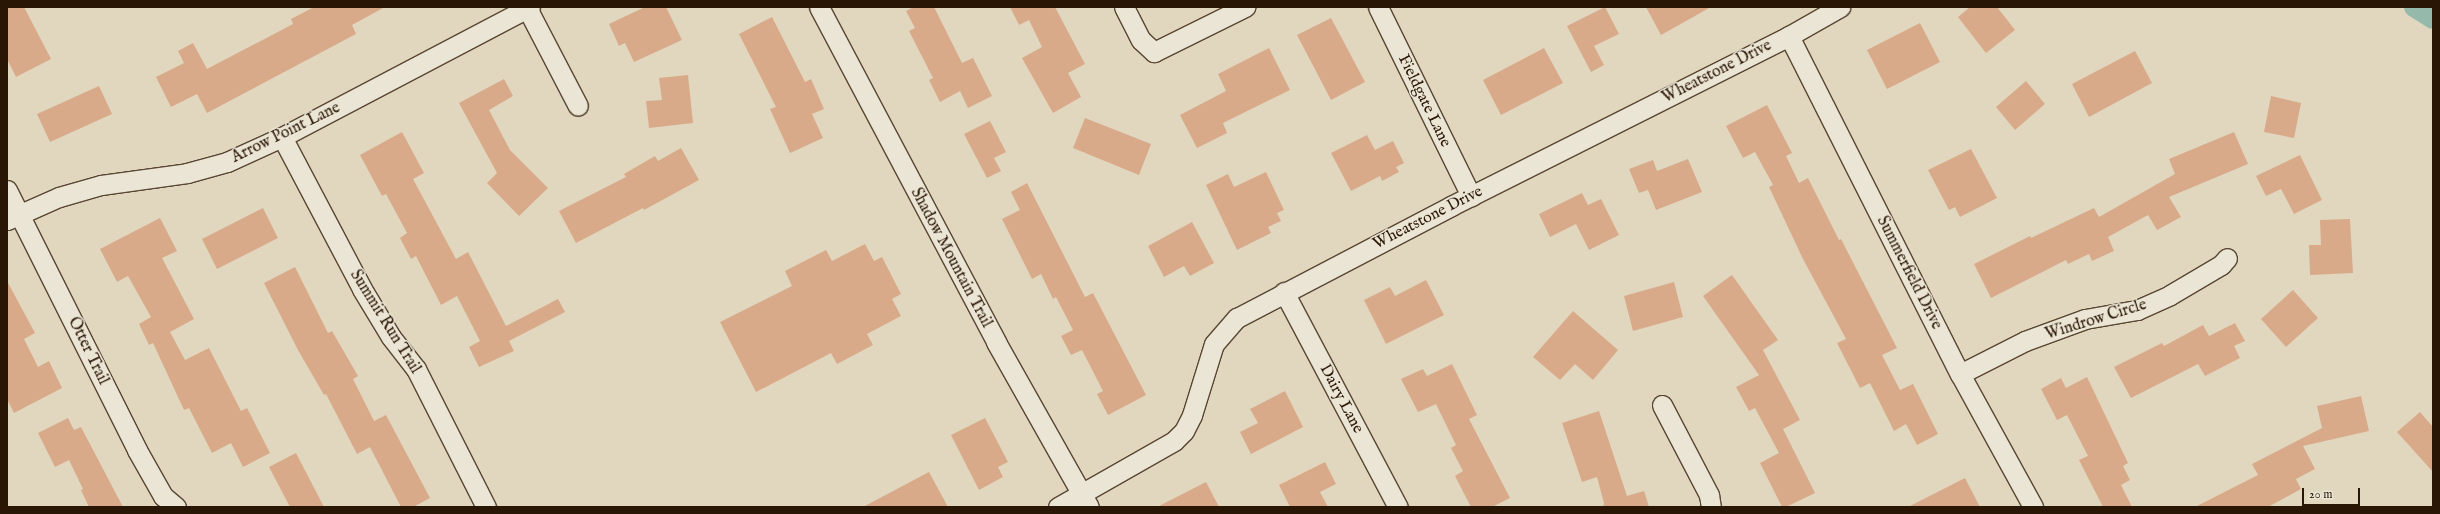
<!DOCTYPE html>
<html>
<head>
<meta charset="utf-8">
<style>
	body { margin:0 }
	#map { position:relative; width:2440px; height:514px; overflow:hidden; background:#e0d7be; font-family:"IM FELL English",serif }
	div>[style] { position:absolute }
	.canal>* { height:20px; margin:-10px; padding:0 10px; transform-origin:10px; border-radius:10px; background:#95baab }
	.building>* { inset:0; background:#d9aa8a }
	.roads { filter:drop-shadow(1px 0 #584632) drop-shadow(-1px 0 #584632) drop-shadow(0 1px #584632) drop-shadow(0 -1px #584632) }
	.street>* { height:19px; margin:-9.5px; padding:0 9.5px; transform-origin:9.5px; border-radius:9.5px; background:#ebe5d5 }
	span { translate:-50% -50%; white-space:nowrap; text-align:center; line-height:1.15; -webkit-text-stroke:3px #ebe5d5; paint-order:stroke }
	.street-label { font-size:16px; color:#2a1604 }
	.frame { position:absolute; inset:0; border:8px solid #2a1604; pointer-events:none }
	.scale { position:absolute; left:2302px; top:488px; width:58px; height:18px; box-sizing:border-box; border:2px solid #2a1604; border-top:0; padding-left:5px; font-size:12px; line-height:14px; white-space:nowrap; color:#2a1604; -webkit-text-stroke:3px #ebe5d5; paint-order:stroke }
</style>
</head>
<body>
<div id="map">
	<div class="canal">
		<div style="left:2414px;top:7px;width:22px;rotate:32deg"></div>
	</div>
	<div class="building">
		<div style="clip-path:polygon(7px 7px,24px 7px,51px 59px,16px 77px,7px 59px)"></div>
		<div style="clip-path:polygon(314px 7px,385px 7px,352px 25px,356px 34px,207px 113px,197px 94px,171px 107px,156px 77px,184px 63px,178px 51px,193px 43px,207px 69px,293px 24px,291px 19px)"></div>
		<div style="clip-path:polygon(645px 7px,666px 7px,682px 40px,634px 62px,625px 43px,619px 46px,609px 24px)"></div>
		<div style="clip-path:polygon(914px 7px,934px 7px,962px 63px,973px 58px,992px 96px,968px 108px,960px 91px,940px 102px,929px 80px,933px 78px,909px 31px,915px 28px,906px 11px)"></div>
		<div style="clip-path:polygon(1010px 7px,1055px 7px,1085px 64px,1068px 73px,1081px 97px,1053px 113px,1022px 58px,1042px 47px,1029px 20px,1019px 25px)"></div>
		<div style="clip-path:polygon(1605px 7px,1619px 34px,1594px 46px,1604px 65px,1591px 72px,1567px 26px)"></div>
		<div style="clip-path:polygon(1646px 7px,1711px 7px,1661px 35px)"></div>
		<div style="clip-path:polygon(1970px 7px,1997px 7px,2015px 30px,1986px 53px,1958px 17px)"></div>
		<div style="clip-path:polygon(772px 17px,805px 82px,811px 79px,824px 109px,812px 114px,823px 138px,790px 153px,770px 109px,776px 107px,739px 34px)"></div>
		<div style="clip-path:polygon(1331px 18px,1365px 82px,1331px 100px,1297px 35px)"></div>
		<div style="clip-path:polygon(1920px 23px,1940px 62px,1887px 89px,1867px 50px)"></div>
		<div style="clip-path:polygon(1269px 48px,1290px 90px,1223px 123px,1227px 133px,1197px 148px,1180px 115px,1226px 91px,1218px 74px)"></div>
		<div style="clip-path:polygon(1544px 48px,1563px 83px,1501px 115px,1483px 80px)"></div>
		<div style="clip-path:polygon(2135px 51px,2152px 83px,2089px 117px,2072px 84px)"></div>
		<div style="clip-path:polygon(688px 75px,693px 123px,649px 128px,646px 101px,662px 100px,659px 78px)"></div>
		<div style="clip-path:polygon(504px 79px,513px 96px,489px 110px,510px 150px,548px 188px,519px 216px,487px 183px,497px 173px,459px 103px)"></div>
		<div style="clip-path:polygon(2026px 81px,2045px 104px,2015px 130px,1996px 107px)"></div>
		<div style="clip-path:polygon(99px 86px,112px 114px,50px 142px,37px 114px)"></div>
		<div style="clip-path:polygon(2271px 96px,2301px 103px,2294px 138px,2264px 132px)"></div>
		<div style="clip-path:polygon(1767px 105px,1792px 153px,1786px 156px,1799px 183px,1808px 178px,1839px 240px,1841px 239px,1897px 348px,1882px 355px,1900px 390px,1913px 384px,1938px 434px,1917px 445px,1906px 424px,1894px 431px,1870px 383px,1860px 388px,1837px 343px,1846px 339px,1803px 259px,1769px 187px,1773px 185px,1755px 152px,1743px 158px,1726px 126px)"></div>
		<div style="clip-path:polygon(1085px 118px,1151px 144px,1139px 175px,1073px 148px)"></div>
		<div style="clip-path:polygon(990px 121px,1006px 152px,994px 158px,1001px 171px,987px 178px,964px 134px)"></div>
		<div style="clip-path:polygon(402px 132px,424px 173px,413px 179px,456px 259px,468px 252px,506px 326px,558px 299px,565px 312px,509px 341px,514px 351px,479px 367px,469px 347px,480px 341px,457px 296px,441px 305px,416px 256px,411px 259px,400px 238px,407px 233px,386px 194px,382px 196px,360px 155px)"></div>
		<div style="clip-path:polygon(2234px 132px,2248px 164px,2169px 197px,2181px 217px,2157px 230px,2148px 215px,2108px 237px,2114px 251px,2092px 261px,2089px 254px,2068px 264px,2066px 260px,1991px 298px,1974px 264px,2030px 236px,2031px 238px,2094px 208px,2099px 217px,2175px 174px,2169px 159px)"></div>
		<div style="clip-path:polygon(1367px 135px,1375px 150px,1393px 141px,1404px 163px,1396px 167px,1399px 172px,1382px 181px,1380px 176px,1351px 191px,1331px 153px)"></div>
		<div style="clip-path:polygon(681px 148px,699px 180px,644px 210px,643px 208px,576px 243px,559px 211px,626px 177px,624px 174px,655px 156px,658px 161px)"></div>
		<div style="clip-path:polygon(1971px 149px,1997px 198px,1960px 217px,1955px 207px,1949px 210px,1928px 170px)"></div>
		<div style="clip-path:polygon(2300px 155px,2322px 200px,2294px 214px,2281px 189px,2266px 196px,2256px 176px)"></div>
		<div style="clip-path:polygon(1688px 159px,1702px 192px,1656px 210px,1648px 190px,1639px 193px,1629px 169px,1653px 160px,1657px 171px)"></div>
		<div style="clip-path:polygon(1266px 172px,1284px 210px,1277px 213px,1281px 221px,1268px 227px,1271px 233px,1237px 250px,1206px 185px,1228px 174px,1234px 187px)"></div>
		<div style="clip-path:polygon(1027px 183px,1085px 297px,1093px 293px,1146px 395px,1108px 415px,1097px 394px,1103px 391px,1082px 350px,1071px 355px,1061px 336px,1073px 330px,1056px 297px,1053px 299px,1041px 274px,1032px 279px,1002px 219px,1020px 210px,1011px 192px)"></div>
		<div style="clip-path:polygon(1582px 193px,1588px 205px,1601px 199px,1619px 235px,1589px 250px,1576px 224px,1550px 237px,1539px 214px)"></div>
		<div style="clip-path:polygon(263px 208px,278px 238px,217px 269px,202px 239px)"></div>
		<div style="clip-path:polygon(160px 218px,177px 251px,162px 258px,194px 319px,170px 332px,185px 360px,209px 348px,241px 411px,247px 408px,270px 453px,243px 467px,231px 443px,212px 453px,189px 408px,184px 410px,153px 343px,149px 345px,139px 324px,151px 317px,128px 276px,117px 282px,100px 249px)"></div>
		<div style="clip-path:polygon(2350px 219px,2353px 273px,2310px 275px,2309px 245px,2321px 245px,2320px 220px)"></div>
		<div style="clip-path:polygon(1192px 222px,1214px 263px,1190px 276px,1184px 266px,1164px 277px,1148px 246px)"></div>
		<div style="clip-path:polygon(865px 244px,874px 261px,882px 257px,901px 294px,892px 299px,901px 316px,867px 334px,873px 345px,837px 364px,831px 353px,756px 392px,720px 322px,792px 286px,785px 271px,826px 250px,832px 261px)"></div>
		<div style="clip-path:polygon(295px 267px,328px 333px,332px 331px,358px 376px,353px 379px,374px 421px,386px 415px,430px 498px,413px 507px,401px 507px,370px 447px,357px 454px,326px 394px,324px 395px,298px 350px,264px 283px)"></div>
		<div style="clip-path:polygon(1732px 275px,1778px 340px,1763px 350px,1800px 420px,1783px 429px,1815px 493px,1786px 507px,1782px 507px,1760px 463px,1779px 453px,1755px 408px,1749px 411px,1736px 387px,1759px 375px,1703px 296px)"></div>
		<div style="clip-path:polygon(1426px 280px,1444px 315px,1386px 344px,1364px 300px,1390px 287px,1395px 296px)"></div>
		<div style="clip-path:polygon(7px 281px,35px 333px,24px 339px,38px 367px,49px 361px,62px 388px,14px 413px,7px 399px)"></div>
		<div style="clip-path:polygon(1674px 282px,1683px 317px,1633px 331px,1624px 296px)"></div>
		<div style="clip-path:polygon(2293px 290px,2318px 318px,2286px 347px,2261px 319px)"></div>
		<div style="clip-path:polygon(1573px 311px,1618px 350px,1593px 380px,1575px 364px,1560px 380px,1533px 357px)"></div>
		<div style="clip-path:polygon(2235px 323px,2245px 341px,2234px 346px,2240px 358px,2205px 376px,2198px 364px,2131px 398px,2114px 367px,2162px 343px,2164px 346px,2203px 325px,2209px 336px)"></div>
		<div style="clip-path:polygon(1452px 364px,1477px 415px,1469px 419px,1510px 498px,1492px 507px,1471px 507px,1455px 476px,1463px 471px,1451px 448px,1456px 445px,1436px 404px,1418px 412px,1401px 379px,1423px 369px,1427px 376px)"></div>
		<div style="clip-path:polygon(2087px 377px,2128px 463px,2123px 466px,2130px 480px,2121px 485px,2132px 507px,2103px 507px,2079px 460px,2088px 456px,2067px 415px,2057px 420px,2041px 389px,2061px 378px,2066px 388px)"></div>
		<div style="clip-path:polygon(1285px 391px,1303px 427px,1251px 454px,1240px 432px,1258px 423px,1250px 409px)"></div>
		<div style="clip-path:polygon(2361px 396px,2369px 431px,2303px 446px,2315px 469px,2296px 479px,2301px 489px,2268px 507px,2195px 507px,2258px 475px,2252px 464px,2322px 428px,2317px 406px)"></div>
		<div style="clip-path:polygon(1599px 411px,1627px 496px,1644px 491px,1649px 507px,1603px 507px,1604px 503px,1597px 477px,1582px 482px,1562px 423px)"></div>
		<div style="clip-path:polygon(2420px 412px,2433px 427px,2433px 472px,2397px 432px)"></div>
		<div style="clip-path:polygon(68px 418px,74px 430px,81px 427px,123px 507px,89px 507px,81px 490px,83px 489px,69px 460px,55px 467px,38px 433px)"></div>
		<div style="clip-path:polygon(985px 418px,1008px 462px,998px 467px,1003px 477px,979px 490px,951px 435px)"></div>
		<div style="clip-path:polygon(296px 453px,324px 507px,290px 507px,269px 467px)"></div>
		<div style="clip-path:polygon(1325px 462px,1336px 484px,1320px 492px,1328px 507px,1290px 507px,1279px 485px)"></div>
		<div style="clip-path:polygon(929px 472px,948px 507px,863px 507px)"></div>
		<div style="clip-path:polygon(1965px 478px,1980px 507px,1908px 507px)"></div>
		<div style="clip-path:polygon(1206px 482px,1219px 507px,1157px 507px)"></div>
	</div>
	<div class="roads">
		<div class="street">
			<div style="left:819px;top:7px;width:379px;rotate:62.1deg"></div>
			<div style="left:996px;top:342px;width:189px;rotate:60.6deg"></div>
			<div style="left:1124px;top:7px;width:37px;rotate:63deg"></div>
			<div style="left:1141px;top:40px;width:18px;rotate:43deg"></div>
			<div style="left:1154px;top:52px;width:102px;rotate:-26.3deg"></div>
			<div style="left:1378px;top:7px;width:211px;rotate:63.8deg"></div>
			<div style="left:527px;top:8px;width:110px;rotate:62.5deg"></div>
			<div style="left:1789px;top:36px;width:379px;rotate:63.2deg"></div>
			<div style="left:1960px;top:374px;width:152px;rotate:61.2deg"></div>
			<div style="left:282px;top:137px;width:172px;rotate:62.2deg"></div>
			<div style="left:362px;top:289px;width:56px;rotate:58.9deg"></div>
			<div style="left:391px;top:337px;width:41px;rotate:52deg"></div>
			<div style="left:416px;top:369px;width:155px;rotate:63.1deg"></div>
			<div style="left:7px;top:190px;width:291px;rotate:63.4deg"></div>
			<div style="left:137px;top:450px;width:53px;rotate:60.5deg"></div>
			<div style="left:163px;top:496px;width:17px;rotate:40deg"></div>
			<div style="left:7px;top:220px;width:57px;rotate:-23.9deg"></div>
			<div style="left:59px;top:197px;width:44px;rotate:-15.9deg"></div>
			<div style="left:101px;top:185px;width:87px;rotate:-7.9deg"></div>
			<div style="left:187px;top:173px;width:41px;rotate:-15.4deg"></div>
			<div style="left:227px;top:162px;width:60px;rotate:-24.4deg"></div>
			<div style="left:282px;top:137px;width:280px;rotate:-27.7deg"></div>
			<div style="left:1284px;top:292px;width:243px;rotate:62.1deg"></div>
			<div style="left:1960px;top:374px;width:73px;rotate:-26.9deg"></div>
			<div style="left:2025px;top:341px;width:64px;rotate:-20.1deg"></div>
			<div style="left:2085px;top:319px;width:53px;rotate:-9.8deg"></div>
			<div style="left:2137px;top:310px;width:36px;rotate:-24deg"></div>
			<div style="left:2170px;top:295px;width:59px;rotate:-30.5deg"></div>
			<div style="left:2221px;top:265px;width:9px;rotate:-49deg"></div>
			<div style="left:1662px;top:405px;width:102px;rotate:62.4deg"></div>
			<div style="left:1709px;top:495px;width:12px;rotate:81deg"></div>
			<div style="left:1058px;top:507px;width:133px;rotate:-29.6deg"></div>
			<div style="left:1174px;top:441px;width:14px;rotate:-45deg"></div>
			<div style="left:1184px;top:431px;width:18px;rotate:-63deg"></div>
			<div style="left:1192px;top:415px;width:74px;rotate:-72.8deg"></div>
			<div style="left:1214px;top:344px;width:35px;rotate:-49deg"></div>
			<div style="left:1237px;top:318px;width:242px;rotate:-27.6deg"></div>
			<div style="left:1451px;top:206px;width:378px;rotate:-26.7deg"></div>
			<div style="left:1789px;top:36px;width:59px;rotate:-29.6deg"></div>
		</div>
	</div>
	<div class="street-label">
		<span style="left:1717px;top:72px;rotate:-27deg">Wheatstone Drive</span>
		<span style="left:1424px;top:101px;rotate:64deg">Fieldgate Lane</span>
		<span style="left:286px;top:133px;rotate:-26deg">Arrow Point Lane</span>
		<span style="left:1428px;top:218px;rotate:-27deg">Wheatstone Drive</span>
		<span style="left:951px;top:258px;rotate:62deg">Shadow Mountain Trail</span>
		<span style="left:1909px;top:273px;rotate:63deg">Summerfield Drive</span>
		<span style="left:2096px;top:320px;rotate:-17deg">Windrow Circle</span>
		<span style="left:385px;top:322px;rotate:58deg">Summit Run Trail</span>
		<span style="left:88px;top:351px;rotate:64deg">Otter Trail</span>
		<span style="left:1341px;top:399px;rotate:62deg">Dairy Lane</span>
	</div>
	<div class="frame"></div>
	<div class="scale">20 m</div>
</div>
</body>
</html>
